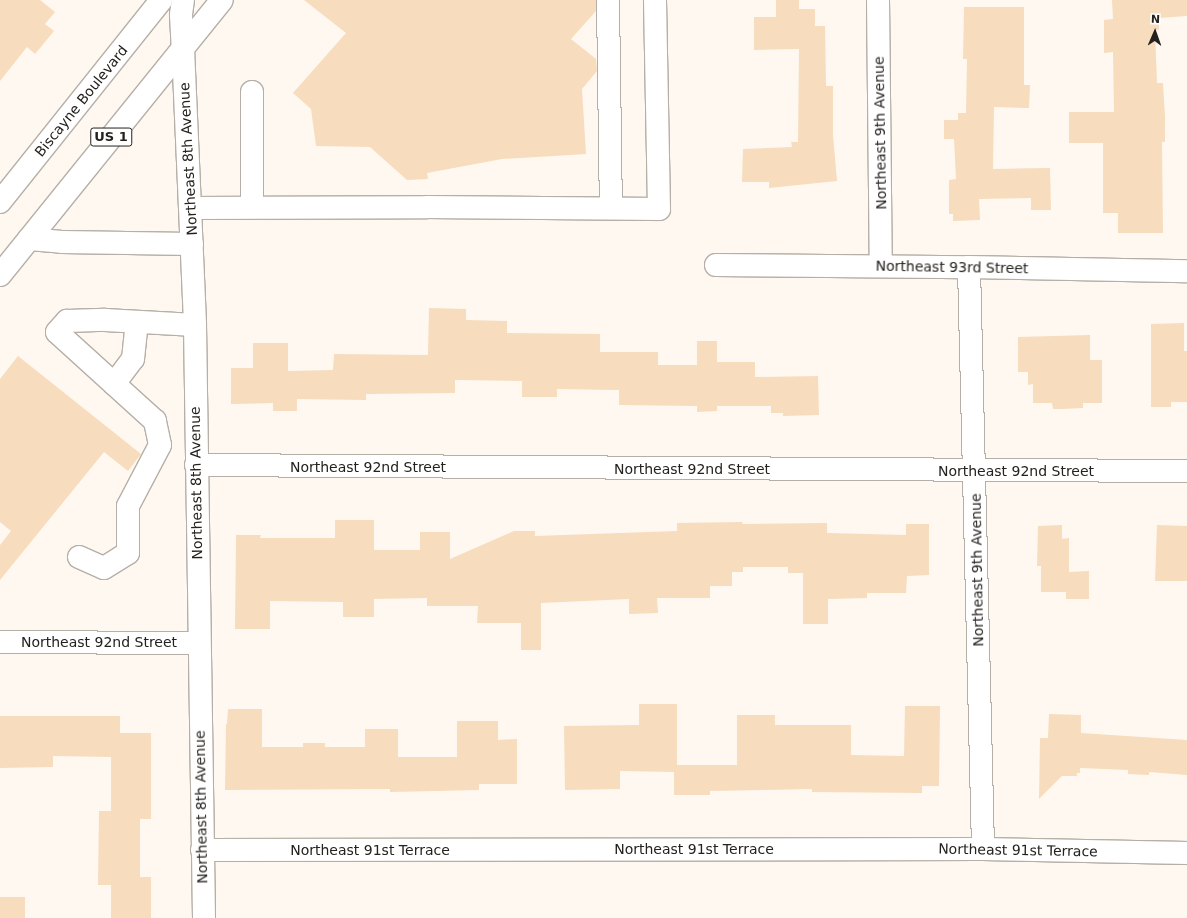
<!DOCTYPE html>
<html>
<head>
<meta charset="utf-8">
<style>
	body { margin:0 }
	#map { position:relative; width:1187px; height:918px; overflow:hidden; background:#fef8f1; font-family:"DejaVu Sans",sans-serif }
	div>[style] { position:absolute }
	.building>* { inset:0; background:#f7dcbd }
	.roads { filter:drop-shadow(1px 0 #b6afa7) drop-shadow(-1px 0 #b6afa7) drop-shadow(0 1px #b6afa7) drop-shadow(0 -1px #b6afa7) }
	.minor>* { height:22px; margin:-11px; padding:0 11px; transform-origin:11px; border-radius:11px; background:#fff }
	.major>* { height:22px; margin:-11px; padding:0 11px; transform-origin:11px; border-radius:11px; background:#fff }
	span { translate:-50% -50%; white-space:nowrap; text-align:center; line-height:1.15; -webkit-text-stroke:3px #fff; paint-order:stroke }
	.shield-label span { padding:1px 3px; background:#fff; border:1px solid; border-radius:3px; -webkit-text-stroke-width:0 }
	.shield-label { font-size:13px; color:#24211e; font-weight:700 }
	.street-label { font-size:14px; color:#24211e }
	.north { position:absolute; left:1135px; top:12px; width:40px; height:40px; -webkit-text-stroke:3px #fff; paint-order:stroke; rotate:2deg; font-size:11px; font-weight:700; line-height:16px; text-align:center; color:#24211e }
	.north::after { content:''; display:block; margin:auto; width:14px; height:18px; background:#24211e; clip-path:polygon(50% 0,100% 100%,50% 72%,0 100%) }
</style>
</head>
<body>
<div id="map">
	<div class="building">
		<div style="clip-path:polygon(0 0,40px 0,55px 12px,45px 24px,54px 31px,35px 54px,27px 47px,0 81px)"></div>
		<div style="clip-path:polygon(304px 0,596px 0,596px 11px,571px 39px,596px 59px,597px 71px,582px 89px,586px 154px,502px 159px,427px 173px,428px 179px,407px 180px,370px 147px,316px 146px,311px 109px,293px 93px,346px 33px)"></div>
		<div style="clip-path:polygon(776px 0,799px 0,799px 9px,815px 9px,815px 26px,825px 26px,826px 86px,833px 86px,833px 135px,837px 181px,769px 188px,769px 182px,742px 182px,743px 149px,792px 147px,791px 142px,798px 142px,799px 49px,754px 50px,754px 17px,776px 17px)"></div>
		<div style="clip-path:polygon(1112px 0,1187px 0,1187px 16px,1159px 18px,1159px 30px,1155px 30px,1157px 83px,1163px 83px,1165px 117px,1165px 142px,1162px 142px,1163px 233px,1118px 233px,1118px 213px,1103px 213px,1103px 143px,1069px 143px,1069px 112px,1114px 112px,1113px 52px,1104px 53px,1104px 20px,1113px 19px)"></div>
		<div style="clip-path:polygon(964px 7px,1024px 7px,1024px 85px,1030px 85px,1029px 108px,994px 107px,993px 169px,1050px 168px,1051px 210px,1031px 210px,1031px 198px,979px 199px,980px 220px,953px 221px,953px 214px,949px 214px,949px 180px,956px 179px,954px 139px,944px 139px,944px 120px,958px 120px,958px 113px,966px 113px,967px 59px,963px 59px)"></div>
		<div style="clip-path:polygon(429px 308px,466px 309px,466px 320px,507px 321px,507px 333px,600px 334px,600px 352px,658px 352px,658px 365px,697px 365px,697px 341px,717px 341px,717px 362px,755px 362px,755px 377px,818px 376px,819px 415px,783px 416px,783px 413px,771px 413px,771px 406px,717px 406px,717px 411px,697px 412px,697px 406px,619px 405px,619px 390px,557px 389px,557px 397px,522px 397px,522px 381px,455px 380px,455px 393px,366px 394px,366px 400px,297px 399px,297px 411px,273px 411px,273px 403px,231px 404px,231px 368px,253px 368px,253px 343px,288px 343px,288px 371px,333px 370px,334px 354px,428px 355px)"></div>
		<div style="clip-path:polygon(1184px 323px,1184px 351px,1187px 351px,1187px 402px,1171px 402px,1171px 407px,1151px 407px,1151px 324px)"></div>
		<div style="clip-path:polygon(1090px 335px,1090px 360px,1102px 360px,1102px 403px,1083px 403px,1083px 408px,1062px 409px,1053px 409px,1052px 403px,1033px 403px,1033px 384px,1028px 385px,1028px 372px,1018px 372px,1018px 337px)"></div>
		<div style="clip-path:polygon(18px 356px,141px 454px,128px 471px,104px 452px,0 580px,0 545px,11px 531px,0 522px,0 379px)"></div>
		<div style="clip-path:polygon(335px 520px,374px 520px,374px 550px,420px 550px,420px 532px,450px 532px,450px 559px,514px 531px,535px 531px,535px 536px,677px 531px,677px 523px,742px 522px,743px 524px,827px 523px,827px 533px,906px 535px,906px 524px,929px 524px,929px 575px,907px 576px,906px 593px,867px 593px,867px 598px,828px 599px,828px 624px,803px 624px,803px 573px,788px 573px,788px 567px,743px 567px,743px 572px,732px 572px,732px 586px,710px 586px,710px 598px,657px 598px,658px 613px,629px 614px,629px 599px,541px 603px,541px 650px,521px 650px,521px 623px,477px 623px,478px 606px,427px 606px,427px 598px,374px 599px,374px 617px,343px 617px,343px 602px,270px 601px,270px 629px,235px 629px,236px 535px,261px 535px,260px 538px,335px 538px)"></div>
		<div style="clip-path:polygon(1062px 525px,1062px 539px,1069px 538px,1069px 572px,1089px 571px,1089px 599px,1066px 599px,1066px 592px,1041px 592px,1041px 566px,1037px 566px,1038px 526px)"></div>
		<div style="clip-path:polygon(1157px 525px,1187px 526px,1187px 581px,1155px 581px)"></div>
		<div style="clip-path:polygon(639px 704px,677px 704px,677px 765px,737px 765px,737px 715px,775px 715px,775px 725px,851px 725px,851px 755px,904px 756px,905px 706px,940px 706px,939px 786px,922px 786px,922px 793px,812px 792px,812px 789px,710px 791px,710px 795px,674px 795px,674px 772px,620px 771px,620px 789px,565px 790px,564px 726px,639px 725px)"></div>
		<div style="clip-path:polygon(228px 709px,262px 709px,262px 747px,303px 747px,303px 743px,325px 743px,325px 747px,365px 747px,365px 729px,398px 729px,398px 757px,457px 757px,457px 721px,498px 721px,498px 740px,517px 739px,517px 784px,479px 784px,479px 790px,390px 792px,390px 789px,225px 790px,226px 724px,227px 724px)"></div>
		<div style="clip-path:polygon(1049px 714px,1081px 715px,1081px 733px,1187px 740px,1187px 775px,1149px 772px,1149px 775px,1128px 774px,1128px 770px,1080px 768px,1080px 773px,1077px 773px,1077px 776px,1062px 776px,1039px 799px,1040px 738px,1048px 738px)"></div>
		<div style="clip-path:polygon(0 716px,120px 716px,120px 733px,151px 733px,151px 819px,140px 819px,140px 877px,151px 877px,151px 918px,111px 918px,111px 885px,98px 885px,99px 811px,111px 811px,111px 757px,53px 756px,53px 767px,0 768px)"></div>
		<div style="clip-path:polygon(0 897px,25px 897px,25px 918px,0 918px)"></div>
	</div>
	<div class="roads">
		<div class="minor">
			<div style="left:608px;top:0;width:208px;rotate:89.2deg"></div>
			<div style="left:878px;top:0;width:266px;rotate:89.4deg"></div>
			<div style="left:183px;top:48px;width:277px;rotate:87.5deg"></div>
			<div style="left:195px;top:325px;width:593px;rotate:89.13deg"></div>
			<div style="left:252px;top:92px;width:115px;rotate:90deg"></div>
			<div style="left:190px;top:208px;width:237px;rotate:-0.2deg"></div>
			<div style="left:427px;top:207px;width:232px;rotate:0.5deg"></div>
			<div style="left:659px;top:209px;width:209px;rotate:-91.1deg"></div>
			<div style="left:29px;top:239px;width:33px;rotate:5deg"></div>
			<div style="left:62px;top:242px;width:130px;rotate:0.9deg"></div>
			<div style="left:716px;top:265px;width:253px;rotate:0.5deg"></div>
			<div style="left:969px;top:267px;width:218px;rotate:1.1deg"></div>
			<div style="left:969px;top:267px;width:582px;rotate:88.62deg"></div>
			<div style="left:114px;top:384px;width:31px;rotate:-53deg"></div>
			<div style="left:133px;top:359px;width:36px;rotate:-84deg"></div>
			<div style="left:196px;top:465px;width:991px;rotate:0.35deg"></div>
			<div style="left:79px;top:557px;width:27px;rotate:24deg"></div>
			<div style="left:104px;top:568px;width:28px;rotate:-32deg"></div>
			<div style="left:128px;top:553px;width:47px;rotate:-90deg"></div>
			<div style="left:128px;top:506px;width:69px;rotate:-62.3deg"></div>
			<div style="left:160px;top:445px;width:25px;rotate:-102deg"></div>
			<div style="left:155px;top:421px;width:132px;rotate:-137.8deg"></div>
			<div style="left:57px;top:332px;width:15px;rotate:-48deg"></div>
			<div style="left:67px;top:321px;width:38px;rotate:-2deg"></div>
			<div style="left:105px;top:320px;width:90px;rotate:3.2deg"></div>
			<div style="left:0;top:642px;width:198px;rotate:0.3deg"></div>
			<div style="left:202px;top:850px;width:781px;rotate:-0.07deg"></div>
			<div style="left:983px;top:849px;width:204px;rotate:1.1deg"></div>
		</div>
		<div class="major">
			<div style="left:183px;top:0;width:15px;rotate:98deg"></div>
			<div style="left:181px;top:15px;width:33px;rotate:87deg"></div>
			<div style="left:0;top:202px;width:258px;rotate:-51.4deg"></div>
			<div style="left:0;top:275px;width:353px;rotate:-51.1deg"></div>
		</div>
	</div>
	<div class="shield-label">
		<span style="left:111px;top:137px">US 1</span>
	</div>
	<div class="street-label">
		<span style="left:81px;top:101px;rotate:-51deg">Biscayne Boulevard</span>
		<span style="left:880px;top:133px;rotate:-91deg">Northeast 9th Avenue</span>
		<span style="left:188px;top:159px;rotate:-93deg">Northeast 8th Avenue</span>
		<span style="left:952px;top:267px;rotate:1deg">Northeast 93rd Street</span>
		<span style="left:368px;top:467px">Northeast 92nd Street</span>
		<span style="left:692px;top:469px">Northeast 92nd Street</span>
		<span style="left:1016px;top:471px">Northeast 92nd Street</span>
		<span style="left:196px;top:483px;rotate:-91deg">Northeast 8th Avenue</span>
		<span style="left:977px;top:570px;rotate:-91deg">Northeast 9th Avenue</span>
		<span style="left:99px;top:642px">Northeast 92nd Street</span>
		<span style="left:201px;top:807px;rotate:-91deg">Northeast 8th Avenue</span>
		<span style="left:694px;top:849px">Northeast 91st Terrace</span>
		<span style="left:370px;top:850px">Northeast 91st Terrace</span>
		<span style="left:1018px;top:850px;rotate:1deg">Northeast 91st Terrace</span>
	</div>
	<div class="north">N</div>
</div>
</body>
</html>
